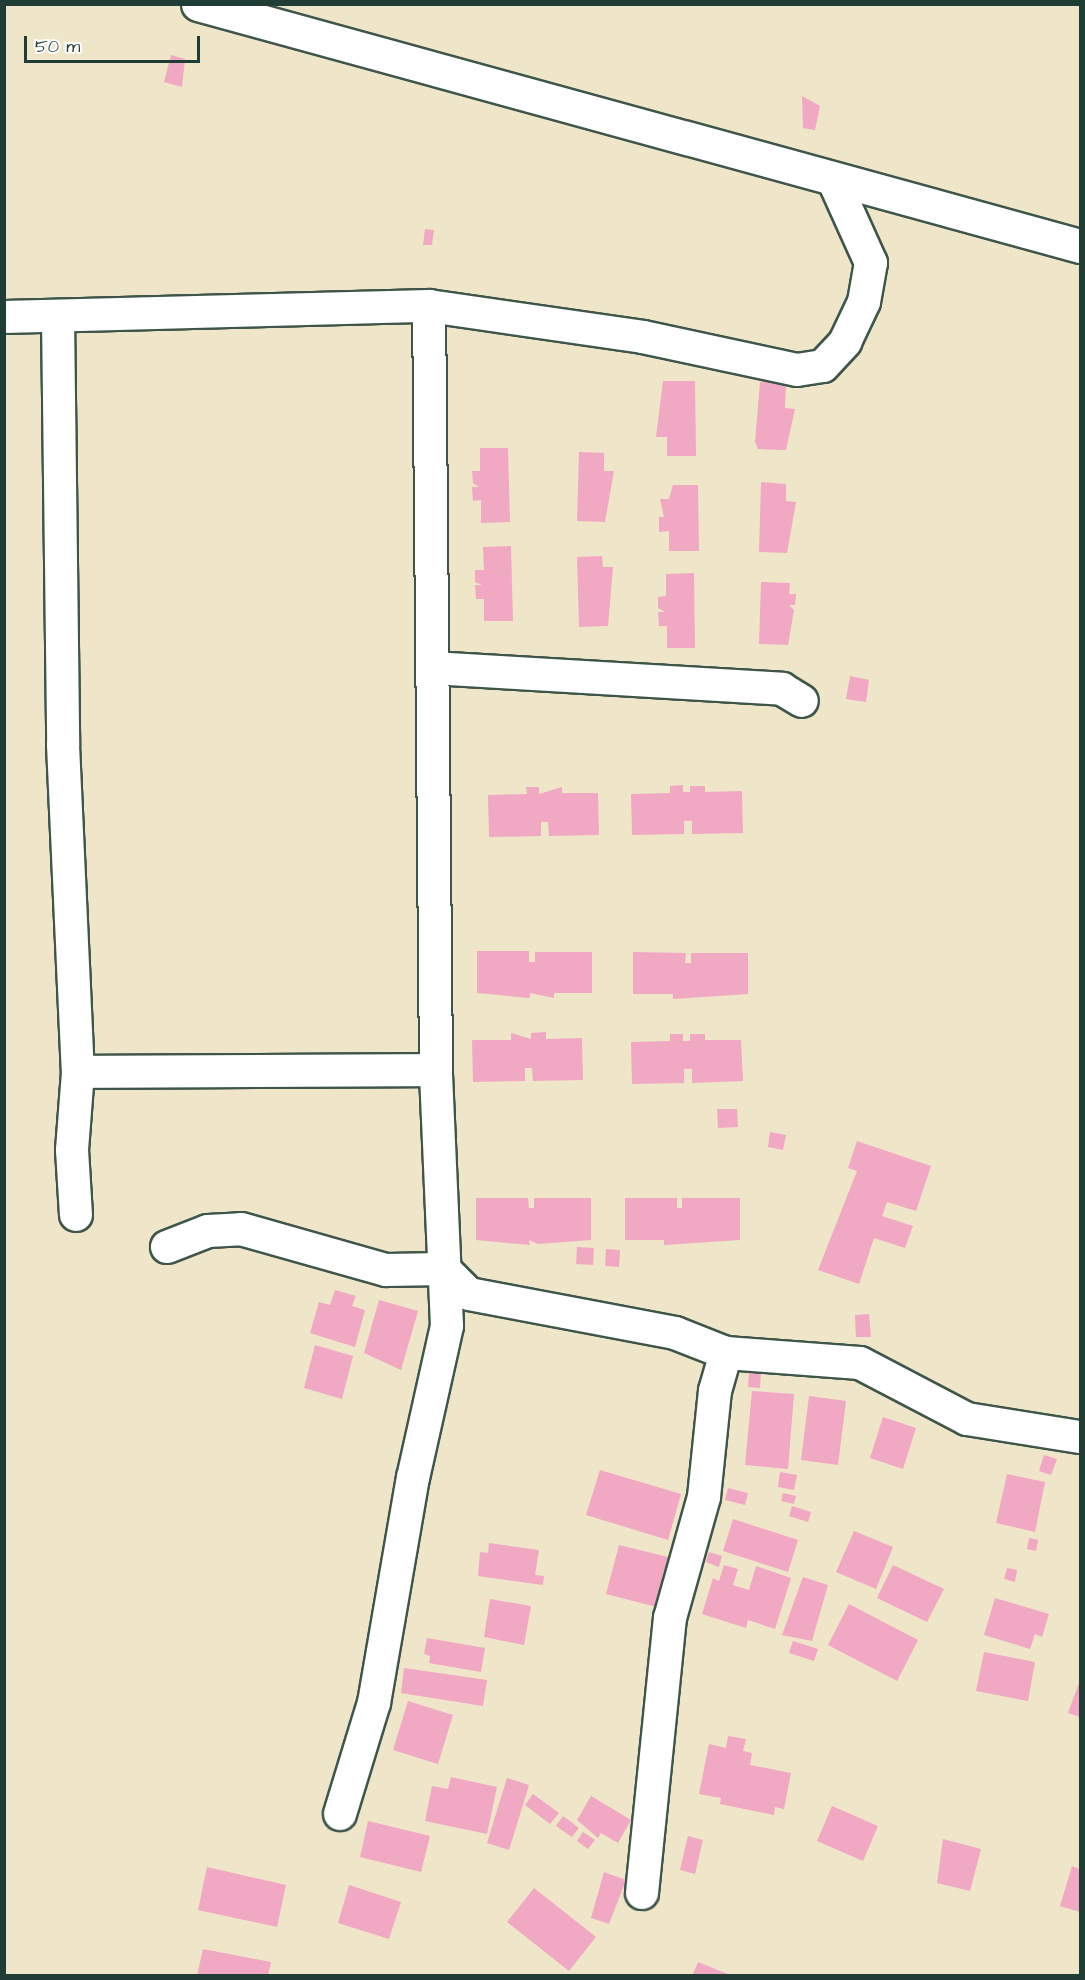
<!DOCTYPE html>
<html>
<head>
<meta charset="utf-8">
<style>
	body { margin:0 }
	#map { position:relative; width:1085px; height:1980px; overflow:hidden; background:#efe5c9; font-family:"Architects Daughter",sans-serif }
	div>[style] { position:absolute }
	.building>* { inset:0; background:#f0a8c3 }
	.roads { filter:drop-shadow(2px 0 #3e564a) drop-shadow(-2px 0 #3e564a) drop-shadow(0 2px #3e564a) drop-shadow(0 -2px #3e564a) }
	.minor>* { height:32px; margin:-16px; padding:0 16px; transform-origin:16px; border-radius:16px; background:#fff }
	.major>* { height:33px; margin:-16.5px; padding:0 16.5px; transform-origin:16.5px; border-radius:16.5px; background:#fff }
	span { translate:-50% -50%; white-space:nowrap; text-align:center; line-height:1.15; -webkit-text-stroke:6px #fff; paint-order:stroke }
	.frame { position:absolute; inset:0; border:6px solid #1f3d34; pointer-events:none }
	.scale { position:absolute; left:24px; top:36px; width:176px; height:27px; box-sizing:border-box; border:3px solid #1f3d34; border-top:0; padding-left:8px; font-size:18px; line-height:21px; white-space:nowrap; color:#1f3d34; -webkit-text-stroke:4px #fff; paint-order:stroke }
</style>
</head>
<body>
<div id="map">
	<div class="building">
		<div style="clip-path:polygon(171px 55px,185px 59px,182px 87px,164px 82px)"></div>
		<div style="clip-path:polygon(802px 96px,820px 106px,815px 130px,803px 128px)"></div>
		<div style="clip-path:polygon(425px 229px,434px 230px,432px 245px,423px 245px)"></div>
		<div style="clip-path:polygon(663px 381px,695px 381px,696px 456px,667px 456px,667px 437px,656px 437px)"></div>
		<div style="clip-path:polygon(760px 382px,786px 383px,785px 408px,795px 409px,786px 450px,758px 449px,755px 442px)"></div>
		<div style="clip-path:polygon(480px 448px,508px 448px,510px 522px,481px 523px,481px 500px,473px 501px,472px 487px,479px 487px,473px 483px,472px 471px,480px 471px)"></div>
		<div style="clip-path:polygon(579px 452px,604px 453px,604px 471px,614px 471px,605px 522px,577px 521px)"></div>
		<div style="clip-path:polygon(761px 482px,786px 484px,786px 501px,796px 502px,787px 553px,759px 552px)"></div>
		<div style="clip-path:polygon(673px 485px,698px 485px,699px 551px,669px 551px,669px 531px,659px 532px,659px 517px,664px 517px,660px 499px,669px 499px)"></div>
		<div style="clip-path:polygon(511px 546px,513px 621px,484px 621px,484px 599px,476px 599px,475px 585px,482px 585px,475px 582px,475px 570px,484px 570px,483px 547px)"></div>
		<div style="clip-path:polygon(602px 556px,603px 567px,613px 567px,608px 626px,579px 627px,577px 557px)"></div>
		<div style="clip-path:polygon(694px 573px,695px 648px,667px 648px,667px 626px,659px 626px,658px 612px,665px 612px,658px 608px,658px 597px,666px 596px,666px 574px)"></div>
		<div style="clip-path:polygon(761px 582px,790px 583px,789px 594px,796px 594px,795px 605px,789px 605px,794px 610px,788px 645px,759px 644px)"></div>
		<div style="clip-path:polygon(850px 676px,869px 680px,866px 702px,846px 699px)"></div>
		<div style="clip-path:polygon(683px 785px,683px 792px,690px 792px,690px 786px,705px 786px,705px 792px,742px 791px,743px 833px,692px 834px,692px 821px,684px 821px,684px 834px,632px 835px,631px 794px,670px 793px,670px 786px)"></div>
		<div style="clip-path:polygon(526px 787px,539px 787px,539px 794px,562px 787px,562px 793px,598px 793px,599px 835px,549px 836px,548px 822px,541px 822px,541px 836px,489px 837px,488px 795px,527px 794px)"></div>
		<div style="clip-path:polygon(477px 951px,529px 951px,529px 962px,535px 962px,535px 952px,592px 952px,592px 993px,554px 993px,554px 998px,530px 993px,530px 998px,477px 993px)"></div>
		<div style="clip-path:polygon(633px 952px,686px 953px,685px 963px,691px 963px,691px 953px,748px 953px,748px 994px,673px 999px,673px 994px,633px 994px)"></div>
		<div style="clip-path:polygon(546px 1032px,546px 1039px,582px 1038px,583px 1080px,533px 1081px,532px 1068px,525px 1068px,525px 1081px,473px 1082px,472px 1040px,511px 1040px,511px 1033px,531px 1039px,531px 1033px)"></div>
		<div style="clip-path:polygon(670px 1034px,683px 1034px,683px 1041px,690px 1041px,690px 1034px,705px 1034px,705px 1040px,741px 1040px,743px 1081px,692px 1083px,692px 1069px,684px 1069px,684px 1083px,632px 1084px,631px 1042px,670px 1041px)"></div>
		<div style="clip-path:polygon(717px 1109px,737px 1109px,738px 1127px,718px 1128px)"></div>
		<div style="clip-path:polygon(770px 1132px,786px 1135px,783px 1150px,768px 1147px)"></div>
		<div style="clip-path:polygon(857px 1141px,931px 1166px,916px 1211px,887px 1202px,882px 1216px,913px 1226px,905px 1248px,874px 1238px,859px 1284px,818px 1270px,857px 1171px,848px 1168px)"></div>
		<div style="clip-path:polygon(476px 1198px,528px 1198px,529px 1208px,534px 1208px,534px 1198px,591px 1198px,591px 1240px,538px 1244px,529px 1240px,530px 1245px,476px 1240px)"></div>
		<div style="clip-path:polygon(625px 1198px,677px 1198px,677px 1208px,682px 1208px,682px 1198px,740px 1198px,740px 1240px,664px 1245px,664px 1240px,625px 1240px)"></div>
		<div style="clip-path:polygon(577px 1247px,594px 1248px,593px 1265px,576px 1264px)"></div>
		<div style="clip-path:polygon(606px 1249px,620px 1250px,619px 1267px,605px 1266px)"></div>
		<div style="clip-path:polygon(335px 1290px,356px 1296px,352px 1306px,365px 1310px,355px 1347px,310px 1333px,319px 1302px,330px 1305px)"></div>
		<div style="clip-path:polygon(379px 1300px,418px 1311px,401px 1370px,364px 1353px)"></div>
		<div style="clip-path:polygon(869px 1314px,871px 1337px,856px 1337px,855px 1315px)"></div>
		<div style="clip-path:polygon(315px 1345px,353px 1356px,342px 1399px,304px 1388px)"></div>
		<div style="clip-path:polygon(749px 1371px,761px 1372px,760px 1388px,748px 1387px)"></div>
		<div style="clip-path:polygon(752px 1391px,794px 1394px,788px 1469px,745px 1465px)"></div>
		<div style="clip-path:polygon(809px 1396px,846px 1401px,838px 1465px,801px 1460px)"></div>
		<div style="clip-path:polygon(883px 1417px,916px 1428px,903px 1469px,870px 1458px)"></div>
		<div style="clip-path:polygon(1044px 1455px,1057px 1459px,1051px 1475px,1039px 1471px)"></div>
		<div style="clip-path:polygon(600px 1470px,681px 1494px,668px 1540px,586px 1515px)"></div>
		<div style="clip-path:polygon(780px 1472px,797px 1475px,794px 1490px,778px 1487px)"></div>
		<div style="clip-path:polygon(1007px 1474px,1045px 1482px,1035px 1532px,996px 1523px)"></div>
		<div style="clip-path:polygon(728px 1488px,748px 1493px,745px 1505px,725px 1500px)"></div>
		<div style="clip-path:polygon(783px 1493px,796px 1496px,794px 1504px,781px 1501px)"></div>
		<div style="clip-path:polygon(792px 1506px,811px 1512px,808px 1522px,789px 1516px)"></div>
		<div style="clip-path:polygon(733px 1519px,798px 1540px,788px 1572px,723px 1551px)"></div>
		<div style="clip-path:polygon(854px 1531px,893px 1547px,876px 1589px,836px 1572px)"></div>
		<div style="clip-path:polygon(1029px 1538px,1038px 1540px,1036px 1551px,1027px 1549px)"></div>
		<div style="clip-path:polygon(489px 1543px,539px 1550px,535px 1575px,544px 1576px,543px 1585px,478px 1576px,480px 1552px,488px 1553px)"></div>
		<div style="clip-path:polygon(619px 1545px,672px 1558px,669px 1573px,663px 1572px,660px 1608px,606px 1594px)"></div>
		<div style="clip-path:polygon(709px 1552px,722px 1556px,719px 1567px,706px 1562px)"></div>
		<div style="clip-path:polygon(724px 1565px,738px 1569px,733px 1585px,749px 1590px,756px 1566px,791px 1578px,775px 1629px,748px 1620px,746px 1628px,702px 1614px,713px 1578px,719px 1581px)"></div>
		<div style="clip-path:polygon(893px 1565px,944px 1589px,927px 1622px,877px 1598px)"></div>
		<div style="clip-path:polygon(1007px 1568px,1017px 1570px,1015px 1582px,1004px 1579px)"></div>
		<div style="clip-path:polygon(803px 1577px,828px 1585px,812px 1641px,782px 1635px)"></div>
		<div style="clip-path:polygon(995px 1598px,1049px 1614px,1042px 1637px,1035px 1634px,1030px 1649px,984px 1635px)"></div>
		<div style="clip-path:polygon(490px 1599px,531px 1606px,524px 1645px,484px 1637px)"></div>
		<div style="clip-path:polygon(849px 1604px,918px 1640px,897px 1681px,828px 1645px)"></div>
		<div style="clip-path:polygon(427px 1638px,485px 1648px,481px 1672px,429px 1663px,430px 1656px,424px 1654px)"></div>
		<div style="clip-path:polygon(793px 1641px,818px 1649px,814px 1661px,789px 1653px)"></div>
		<div style="clip-path:polygon(984px 1652px,1035px 1662px,1028px 1701px,976px 1691px)"></div>
		<div style="clip-path:polygon(404px 1668px,487px 1680px,483px 1706px,401px 1693px)"></div>
		<div style="clip-path:polygon(1080px 1680px,1080px 1717px,1068px 1713px)"></div>
		<div style="clip-path:polygon(408px 1701px,453px 1715px,438px 1764px,393px 1750px)"></div>
		<div style="clip-path:polygon(728px 1736px,746px 1739px,743px 1751px,752px 1753px,750px 1765px,791px 1773px,784px 1809px,775px 1807px,774px 1815px,720px 1804px,721px 1798px,699px 1794px,709px 1744px,726px 1748px)"></div>
		<div style="clip-path:polygon(451px 1777px,497px 1787px,487px 1834px,425px 1821px,432px 1786px,448px 1789px)"></div>
		<div style="clip-path:polygon(507px 1778px,529px 1785px,509px 1850px,487px 1843px)"></div>
		<div style="clip-path:polygon(533px 1794px,559px 1813px,550px 1824px,525px 1805px)"></div>
		<div style="clip-path:polygon(591px 1796px,631px 1820px,618px 1843px,601px 1833px,598px 1838px,577px 1820px)"></div>
		<div style="clip-path:polygon(832px 1806px,878px 1826px,863px 1861px,817px 1841px)"></div>
		<div style="clip-path:polygon(563px 1816px,579px 1828px,572px 1837px,556px 1826px)"></div>
		<div style="clip-path:polygon(368px 1821px,430px 1836px,421px 1872px,360px 1857px)"></div>
		<div style="clip-path:polygon(583px 1832px,595px 1840px,588px 1849px,577px 1841px)"></div>
		<div style="clip-path:polygon(688px 1836px,703px 1840px,695px 1874px,680px 1870px)"></div>
		<div style="clip-path:polygon(943px 1839px,981px 1849px,970px 1891px,937px 1883px)"></div>
		<div style="clip-path:polygon(1072px 1866px,1080px 1869px,1080px 1912px,1060px 1906px)"></div>
		<div style="clip-path:polygon(207px 1867px,286px 1885px,277px 1927px,198px 1910px)"></div>
		<div style="clip-path:polygon(604px 1872px,626px 1880px,609px 1924px,591px 1918px)"></div>
		<div style="clip-path:polygon(349px 1885px,401px 1902px,389px 1939px,338px 1923px)"></div>
		<div style="clip-path:polygon(534px 1888px,596px 1937px,569px 1971px,507px 1922px)"></div>
		<div style="clip-path:polygon(203px 1949px,271px 1962px,268px 1976px,197px 1976px)"></div>
		<div style="clip-path:polygon(698px 1962px,730px 1975px,730px 1976px,692px 1976px)"></div>
	</div>
	<div class="roads">
		<div class="minor">
			<div style="left:58px;top:316px;width:429px;rotate:89.3deg"></div>
			<div style="left:63px;top:745px;width:327px;rotate:87.4deg"></div>
			<div style="left:78px;top:1072px;width:78px;rotate:94.4deg"></div>
			<div style="left:72px;top:1150px;width:65px;rotate:86.5deg"></div>
			<div style="left:4px;top:317px;width:425px;rotate:-1.5deg"></div>
			<div style="left:429px;top:306px;width:216px;rotate:8.2deg"></div>
			<div style="left:643px;top:337px;width:157px;rotate:12.1deg"></div>
			<div style="left:797px;top:370px;width:26px;rotate:-9deg"></div>
			<div style="left:823px;top:366px;width:33px;rotate:-47deg"></div>
			<div style="left:845px;top:342px;width:44px;rotate:-64.6deg"></div>
			<div style="left:864px;top:302px;width:40px;rotate:-80deg"></div>
			<div style="left:871px;top:263px;width:92px;rotate:-114.3deg"></div>
			<div style="left:432px;top:668px;width:351px;rotate:3.4deg"></div>
			<div style="left:782px;top:689px;width:23px;rotate:31deg"></div>
			<div style="left:78px;top:1072px;width:358px;rotate:-0.3deg"></div>
			<div style="left:167px;top:1247px;width:44px;rotate:-21.3deg"></div>
			<div style="left:208px;top:1231px;width:33px;rotate:-3deg"></div>
			<div style="left:241px;top:1229px;width:151px;rotate:15.8deg"></div>
			<div style="left:386px;top:1270px;width:58px;rotate:-1deg"></div>
			<div style="left:444px;top:1269px;width:35px;rotate:45deg"></div>
			<div style="left:469px;top:1294px;width:210px;rotate:10.7deg"></div>
			<div style="left:675px;top:1333px;width:55px;rotate:21.4deg"></div>
			<div style="left:726px;top:1353px;width:134px;rotate:4.3deg"></div>
			<div style="left:860px;top:1363px;width:121px;rotate:27.6deg"></div>
			<div style="left:967px;top:1419px;width:114px;rotate:9.1deg"></div>
			<div style="left:340px;top:1814px;width:116px;rotate:-73deg"></div>
			<div style="left:374px;top:1703px;width:228px;rotate:-80.2deg"></div>
			<div style="left:413px;top:1478px;width:156px;rotate:-77.4deg"></div>
			<div style="left:447px;top:1326px;width:256px;rotate:-92.5deg"></div>
			<div style="left:436px;top:1070px;width:764px;rotate:-90.52deg"></div>
			<div style="left:642px;top:1893px;width:276px;rotate:-84.2deg"></div>
			<div style="left:670px;top:1618px;width:126px;rotate:-74.3deg"></div>
			<div style="left:704px;top:1497px;width:107px;rotate:-84.1deg"></div>
			<div style="left:715px;top:1391px;width:40px;rotate:-74deg"></div>
		</div>
		<div class="major">
			<div style="left:198px;top:4px;width:915px;rotate:15.34deg"></div>
		</div>
	</div>
	<div class="frame"></div>
	<div class="scale">50 m</div>
</div>
</body>
</html>
